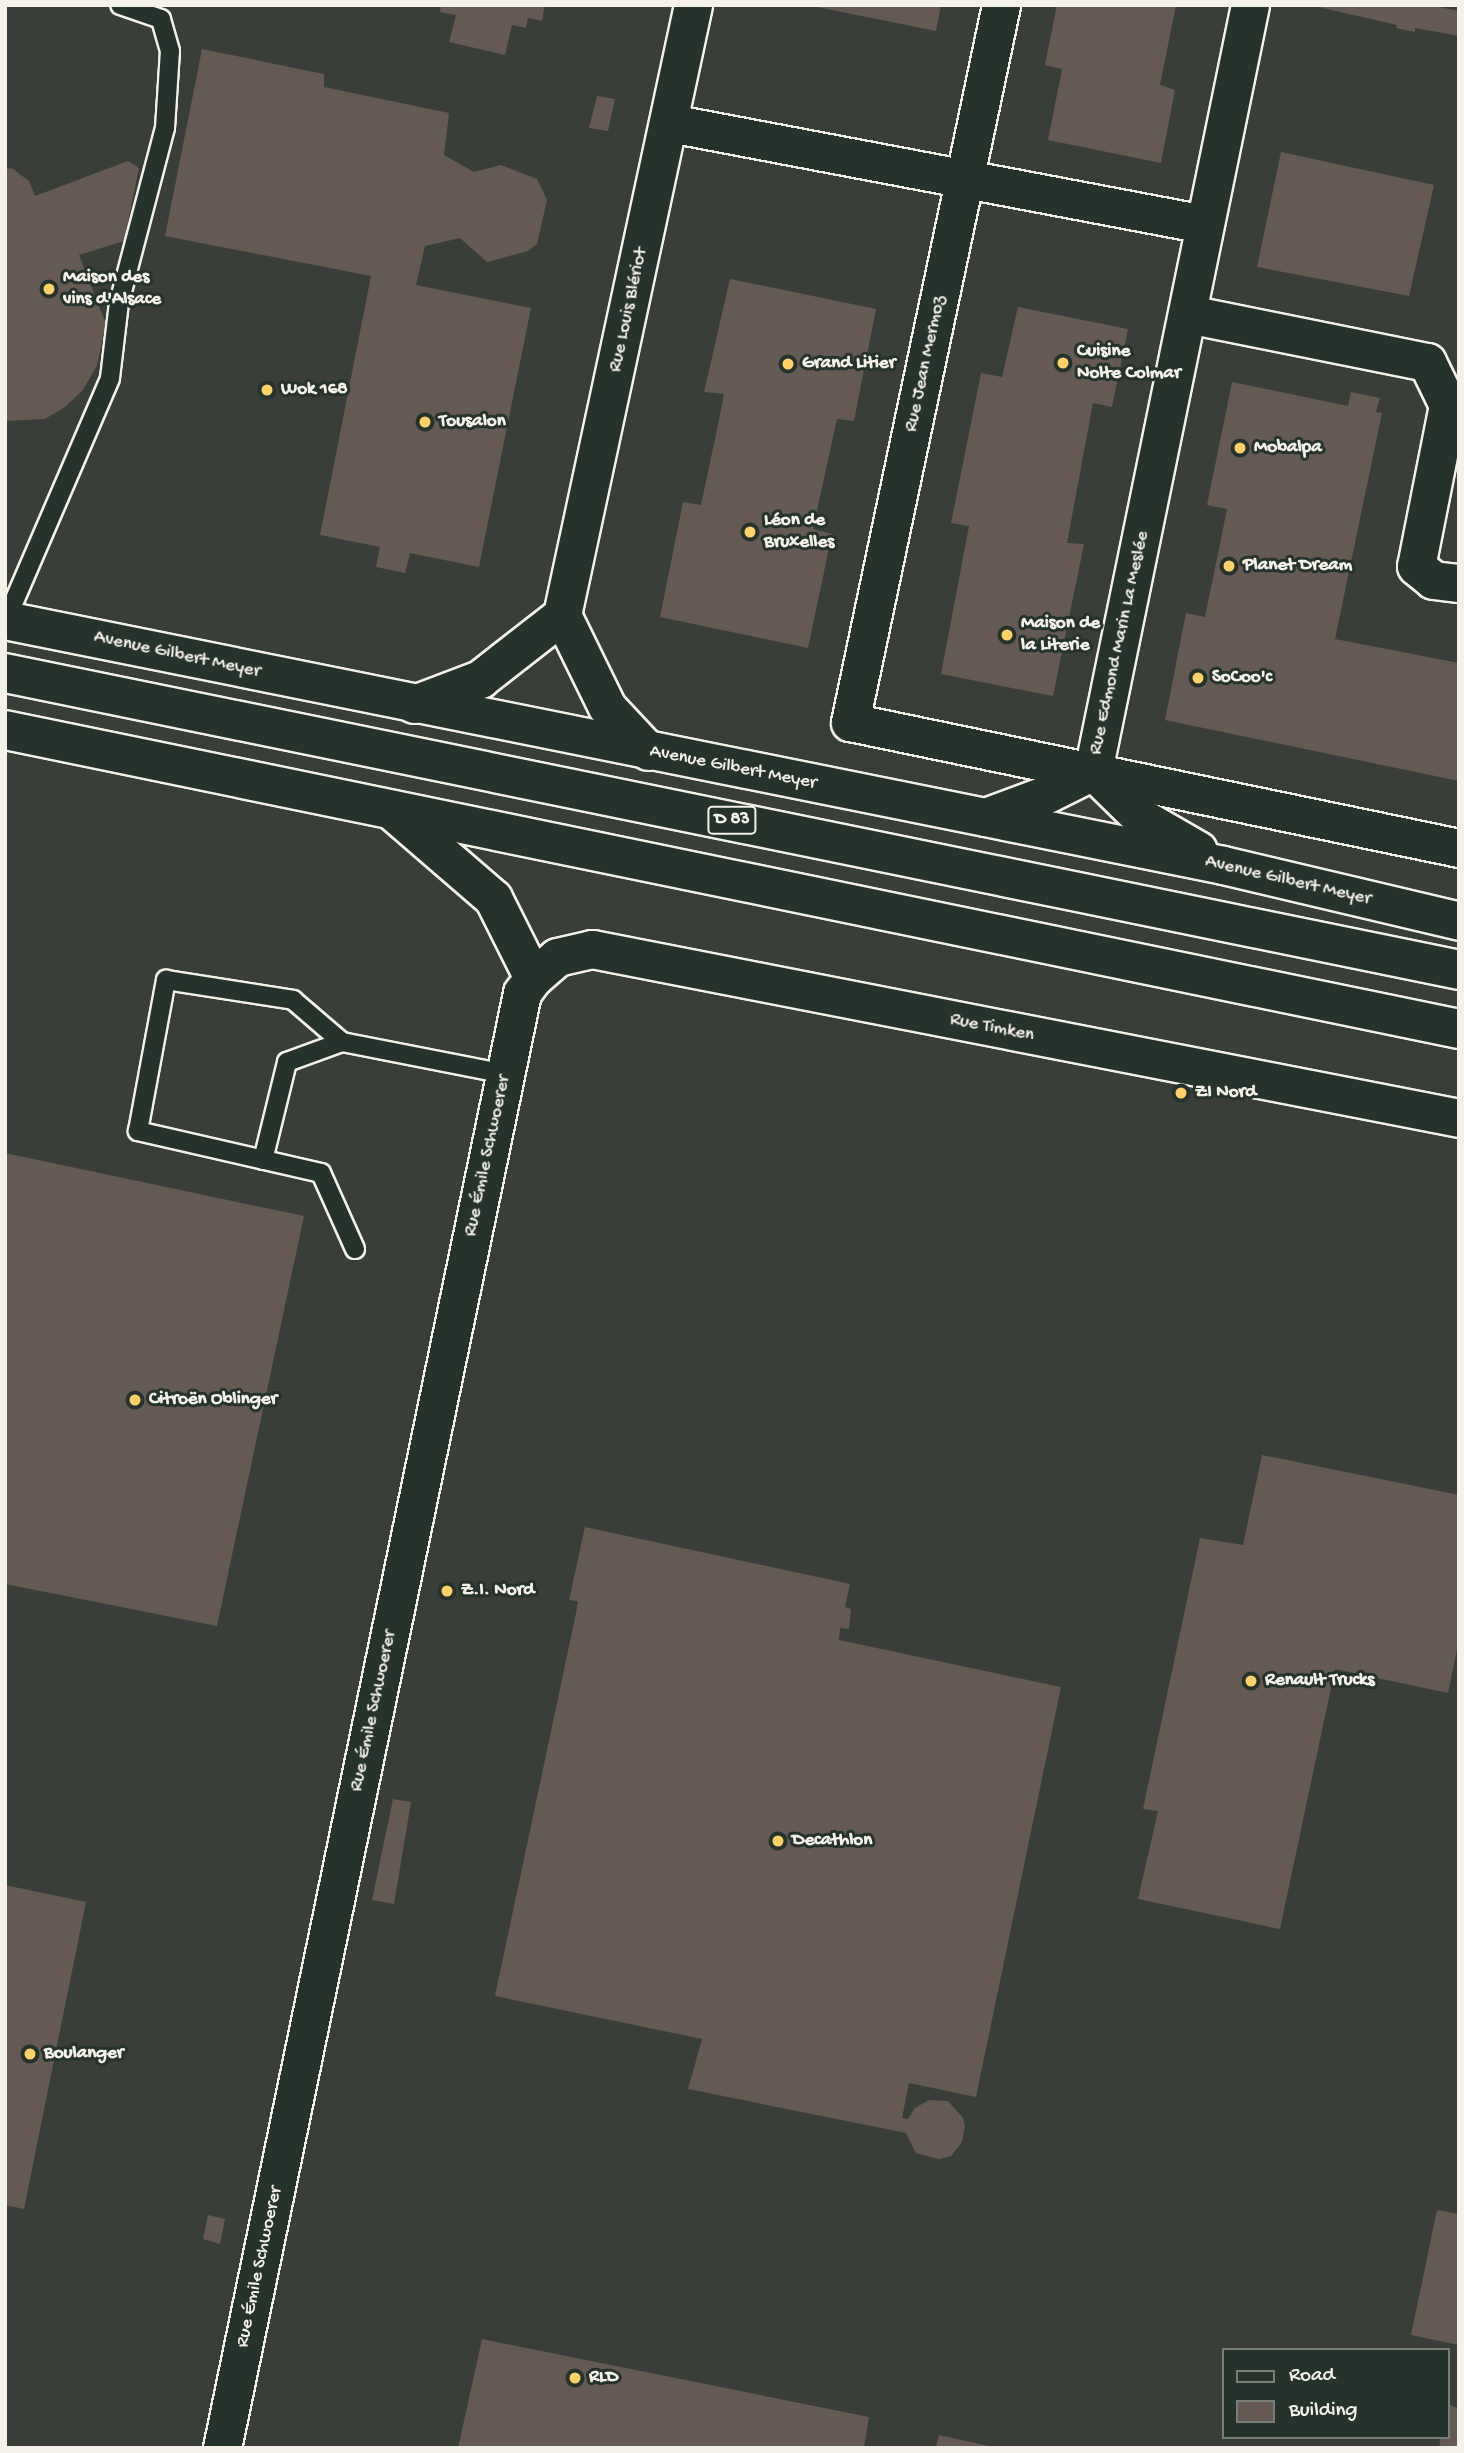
<!DOCTYPE html>
<html>
<head>
<meta charset="utf-8">
<style>
	body { margin:0 }
	#map { position:relative; width:1464px; height:2453px; overflow:hidden; background:#393e39; font-family:"Gochi Hand",sans-serif }
	div>[style] { position:absolute }
	.building>* { inset:0; background:#655954 }
	.roads { filter:drop-shadow(2px 0 #f4f1e8) drop-shadow(-2px 0 #f4f1e8) drop-shadow(0 2px #f4f1e8) drop-shadow(0 -2px #f4f1e8) }
	.service>* { height:18px; margin:-9px; padding:0 9px; transform-origin:9px; border-radius:9px; background:#26332d }
	.minor>* { height:37px; margin:-18.5px; padding:0 18.5px; transform-origin:18.5px; border-radius:18.5px; background:#26332d }
	.primary>* { height:38px; margin:-19px; padding:0 19px; transform-origin:19px; border-radius:19px; background:#26332d }
	.dots>* { width:19px; height:19px; translate:-50% -50%; box-sizing:border-box; border:4px solid #26332d; border-radius:50% }
	span { translate:-50% -50%; white-space:nowrap; text-align:center; line-height:1.15; -webkit-text-stroke:6px #26332d; paint-order:stroke }
	.shield-label span { padding:2px 5px; background:#26332d; border:2px solid; border-radius:5px; -webkit-text-stroke-width:0 }
	.shield-label { font-size:18px; color:#f4f1e8; font-weight:700 }
	.poi-label { font-size:19px; color:#f4f1e8; font-weight:700 }
	.left { translate:0 -50%; text-align:left }
	.street-label { font-size:19px; color:#f4f1e8 }
	.frame { position:absolute; inset:0; border:7px solid #f4f1e8; pointer-events:none }
	.legend { position:absolute; left:1222px; top:2348px; width:228px; height:91px; box-sizing:border-box; background:#26332d; border:2px solid #787f78; margin:0; padding:9px 12px; list-style:none; font-size:21px; color:#f4f1e8 }
	.legend li { display:flex; align-items:center; gap:14px; height:35px }
	.legend b { width:35px; border:2px solid #787f78 }
</style>
</head>
<body>
<div id="map">
	<div class="building">
		<div style="clip-path:polygon(441px 5px,545px 5px,542px 21px,528px 18px,526px 28px,512px 25px,505px 55px,449px 42px,456px 15px,440px 12px)"></div>
		<div style="clip-path:polygon(807px 5px,941px 5px,936px 31px)"></div>
		<div style="clip-path:polygon(1057px 5px,1176px 5px,1160px 85px,1175px 90px,1161px 163px,1048px 140px,1062px 69px,1045px 65px)"></div>
		<div style="clip-path:polygon(1310px 5px,1429px 5px,1459px 11px,1459px 36px,1415px 28px,1415px 32px,1396px 28px,1397px 25px)"></div>
		<div style="clip-path:polygon(202px 49px,324px 74px,324px 87px,449px 113px,444px 155px,474px 172px,501px 165px,537px 179px,547px 200px,537px 244px,528px 251px,487px 262px,460px 238px,425px 246px,416px 285px,531px 308px,479px 567px,410px 553px,405px 573px,376px 567px,380px 547px,320px 535px,371px 276px,165px 236px)"></div>
		<div style="clip-path:polygon(597px 96px,615px 99px,608px 131px,589px 128px)"></div>
		<div style="clip-path:polygon(1281px 152px,1434px 185px,1409px 296px,1257px 267px)"></div>
		<div style="clip-path:polygon(128px 161px,139px 168px,124px 241px,79px 255px,106px 324px,97px 365px,83px 390px,65px 407px,45px 419px,5px 421px,5px 168px,13px 169px,29px 181px,35px 196px)"></div>
		<div style="clip-path:polygon(730px 279px,876px 309px,854px 421px,837px 419px,813px 529px,832px 534px,808px 648px,660px 617px,683px 502px,701px 505px,720px 415px,724px 394px,704px 392px)"></div>
		<div style="clip-path:polygon(1018px 307px,1128px 329px,1112px 407px,1093px 403px,1067px 543px,1084px 544px,1053px 696px,941px 674px,969px 526px,951px 523px,981px 373px,1002px 377px)"></div>
		<div style="clip-path:polygon(1232px 382px,1348px 406px,1351px 392px,1380px 398px,1376px 412px,1382px 413px,1335px 639px,1459px 663px,1459px 781px,1165px 720px,1186px 613px,1205px 617px,1227px 509px,1207px 505px)"></div>
		<div style="clip-path:polygon(5px 1153px,304px 1216px,217px 1626px,5px 1584px)"></div>
		<div style="clip-path:polygon(1262px 1455px,1459px 1495px,1459px 1640px,1448px 1693px,1335px 1669px,1280px 1929px,1138px 1899px,1158px 1811px,1143px 1809px,1200px 1538px,1243px 1545px)"></div>
		<div style="clip-path:polygon(585px 1527px,850px 1584px,845px 1607px,851px 1609px,849px 1629px,840px 1628px,839px 1640px,1061px 1687px,976px 2097px,909px 2083px,902px 2118px,908px 2119px,915px 2108px,929px 2100px,948px 2101px,963px 2118px,965px 2126px,962px 2142px,951px 2156px,939px 2159px,916px 2153px,906px 2133px,688px 2089px,702px 2039px,495px 1996px,576px 1613px,578px 1601px,569px 1600px)"></div>
		<div style="clip-path:polygon(393px 1799px,411px 1802px,394px 1904px,372px 1900px)"></div>
		<div style="clip-path:polygon(5px 1885px,86px 1902px,24px 2209px,5px 2205px)"></div>
		<div style="clip-path:polygon(1437px 2210px,1459px 2214px,1459px 2345px,1411px 2335px)"></div>
		<div style="clip-path:polygon(208px 2215px,225px 2219px,220px 2244px,203px 2239px)"></div>
		<div style="clip-path:polygon(482px 2339px,869px 2417px,864px 2448px,458px 2448px)"></div>
		<div style="clip-path:polygon(1448px 2404px,1459px 2409px,1459px 2448px,1439px 2448px,1441px 2437px,1448px 2437px)"></div>
		<div style="clip-path:polygon(939px 2435px,993px 2447px,992px 2448px,936px 2448px)"></div>
	</div>
	<div class="roads">
		<div class="service">
			<div style="left:6px;top:620px;width:263px;rotate:-66.7deg"></div>
			<div style="left:110px;top:378px;width:76px;rotate:-83.2deg"></div>
			<div style="left:119px;top:303px;width:181px;rotate:-75.3deg"></div>
			<div style="left:165px;top:128px;width:77px;rotate:-86.3deg"></div>
			<div style="left:170px;top:51px;width:33px;rotate:-106deg"></div>
			<div style="left:161px;top:19px;width:43px;rotate:-161.1deg"></div>
			<div style="left:263px;top:1160px;width:101px;rotate:-76.2deg"></div>
			<div style="left:287px;top:1062px;width:59px;rotate:-20deg"></div>
			<div style="left:355px;top:1249px;width:83px;rotate:-114.1deg"></div>
			<div style="left:321px;top:1173px;width:188px;rotate:-167.1deg"></div>
			<div style="left:138px;top:1131px;width:154px;rotate:-79.5deg"></div>
			<div style="left:166px;top:980px;width:129px;rotate:8.9deg"></div>
			<div style="left:293px;top:1000px;width:65px;rotate:40.6deg"></div>
			<div style="left:342px;top:1042px;width:166px;rotate:11.1deg"></div>
		</div>
		<div class="minor">
			<div style="left:1001px;top:5px;width:733px;rotate:101.89deg"></div>
			<div style="left:850px;top:722px;width:622px;rotate:11.69deg"></div>
			<div style="left:670px;top:123px;width:543px;rotate:10.71deg"></div>
			<div style="left:1188px;top:314px;width:244px;rotate:11.4deg"></div>
			<div style="left:1427px;top:362px;width:48px;rotate:64deg"></div>
			<div style="left:1448px;top:405px;width:11px;rotate:10deg"></div>
			<div style="left:1448px;top:405px;width:164px;rotate:101.2deg"></div>
			<div style="left:1416px;top:566px;width:22px;rotate:39deg"></div>
			<div style="left:1433px;top:580px;width:26px;rotate:7deg"></div>
			<div style="left:562px;top:615px;width:624px;rotate:-77.88deg"></div>
			<div style="left:562px;top:615px;width:102px;rotate:63.9deg"></div>
			<div style="left:607px;top:707px;width:60px;rotate:47deg"></div>
			<div style="left:5px;top:620px;width:1242px;rotate:11.37deg"></div>
			<div style="left:1223px;top:865px;width:243px;rotate:13.3deg"></div>
			<div style="left:414px;top:704px;width:71px;rotate:-20.7deg"></div>
			<div style="left:480px;top:679px;width:104px;rotate:-38deg"></div>
			<div style="left:1093px;top:771px;width:782px;rotate:-78.42deg"></div>
			<div style="left:1093px;top:771px;width:64px;rotate:44.4deg"></div>
			<div style="left:1139px;top:816px;width:68px;rotate:30deg"></div>
			<div style="left:391px;top:810px;width:135px;rotate:40.8deg"></div>
			<div style="left:493px;top:898px;width:89px;rotate:63.4deg"></div>
			<div style="left:985px;top:817px;width:66px;rotate:-20.4deg"></div>
			<div style="left:1047px;top:794px;width:51px;rotate:-26.6deg"></div>
			<div style="left:222px;top:2448px;width:1486px;rotate:-78.35deg"></div>
			<div style="left:522px;top:993px;width:19px;rotate:-54deg"></div>
			<div style="left:533px;top:978px;width:32px;rotate:-41deg"></div>
			<div style="left:557px;top:957px;width:36px;rotate:-13deg"></div>
			<div style="left:592px;top:949px;width:883px;rotate:11.03deg"></div>
		</div>
		<div class="primary">
			<div style="left:5px;top:673px;width:1484px;rotate:11.54deg"></div>
			<div style="left:5px;top:730px;width:1484px;rotate:11.62deg"></div>
		</div>
	</div>
	<div class="dots">
		<div style="left:49px;top:289px;background:#ffd166"></div>
		<div style="left:1063px;top:363px;background:#ffd166"></div>
		<div style="left:788px;top:364px;background:#ffd166"></div>
		<div style="left:267px;top:390px;background:#ffd166"></div>
		<div style="left:425px;top:422px;background:#ffd166"></div>
		<div style="left:1240px;top:448px;background:#ffd166"></div>
		<div style="left:750px;top:532px;background:#ffd166"></div>
		<div style="left:1229px;top:566px;background:#ffd166"></div>
		<div style="left:1007px;top:635px;background:#ffd166"></div>
		<div style="left:1198px;top:678px;background:#ffd166"></div>
		<div style="left:1181px;top:1093px;background:#ffd166"></div>
		<div style="left:135px;top:1400px;background:#ffd166"></div>
		<div style="left:447px;top:1591px;background:#ffd166"></div>
		<div style="left:1251px;top:1681px;background:#ffd166"></div>
		<div style="left:778px;top:1841px;background:#ffd166"></div>
		<div style="left:30px;top:2054px;background:#ffd166"></div>
		<div style="left:575px;top:2378px;background:#ffd166"></div>
	</div>
	<div class="shield-label">
		<span style="left:732px;top:820px">D 83</span>
	</div>
	<div class="poi-label">
		<span class="left" style="left:63px;top:289px">Maison des<br>vins d'Alsace</span>
		<span class="left" style="left:1077px;top:363px">Cuisine<br>Nolte Colmar</span>
		<span class="left" style="left:802px;top:364px">Grand Litier</span>
		<span class="left" style="left:281px;top:390px">Wok 168</span>
		<span class="left" style="left:439px;top:422px">Tousalon</span>
		<span class="left" style="left:1254px;top:448px">Mobalpa</span>
		<span class="left" style="left:764px;top:532px">Léon de<br>Bruxelles</span>
		<span class="left" style="left:1243px;top:566px">Planet Dream</span>
		<span class="left" style="left:1021px;top:635px">Maison de<br>la Literie</span>
		<span class="left" style="left:1212px;top:678px">SoCoo'c</span>
		<span class="left" style="left:1195px;top:1093px">ZI Nord</span>
		<span class="left" style="left:149px;top:1400px">Citroën Oblinger</span>
		<span class="left" style="left:461px;top:1591px">Z.I. Nord</span>
		<span class="left" style="left:1265px;top:1681px">Renault Trucks</span>
		<span class="left" style="left:792px;top:1841px">Decathlon</span>
		<span class="left" style="left:44px;top:2054px">Boulanger</span>
		<span class="left" style="left:589px;top:2378px">RLD</span>
	</div>
	<div class="street-label">
		<span style="left:629px;top:310px;rotate:-78deg">Rue Louis Blériot</span>
		<span style="left:926px;top:364px;rotate:-78deg">Rue Jean Mermoz</span>
		<span style="left:1120px;top:643px;rotate:-78deg">Rue Edmond Marin La Meslée</span>
		<span style="left:177px;top:655px;rotate:12deg">Avenue Gilbert Meyer</span>
		<span style="left:733px;top:768px;rotate:11deg">Avenue Gilbert Meyer</span>
		<span style="left:1288px;top:881px;rotate:13deg">Avenue Gilbert Meyer</span>
		<span style="left:992px;top:1028px;rotate:11deg">Rue Timken</span>
		<span style="left:488px;top:1156px;rotate:-78deg">Rue Émile Schwoerer</span>
		<span style="left:374px;top:1711px;rotate:-78deg">Rue Émile Schwoerer</span>
		<span style="left:260px;top:2267px;rotate:-78deg">Rue Émile Schwoerer</span>
	</div>
	<div class="frame"></div>
	<ul class="legend">
	<li><b style="height:9px;background:#26332d"></b>Road</li>
	<li><b style="height:19px;background:#655954"></b>Building</li>
	</ul>
</div>
</body>
</html>
